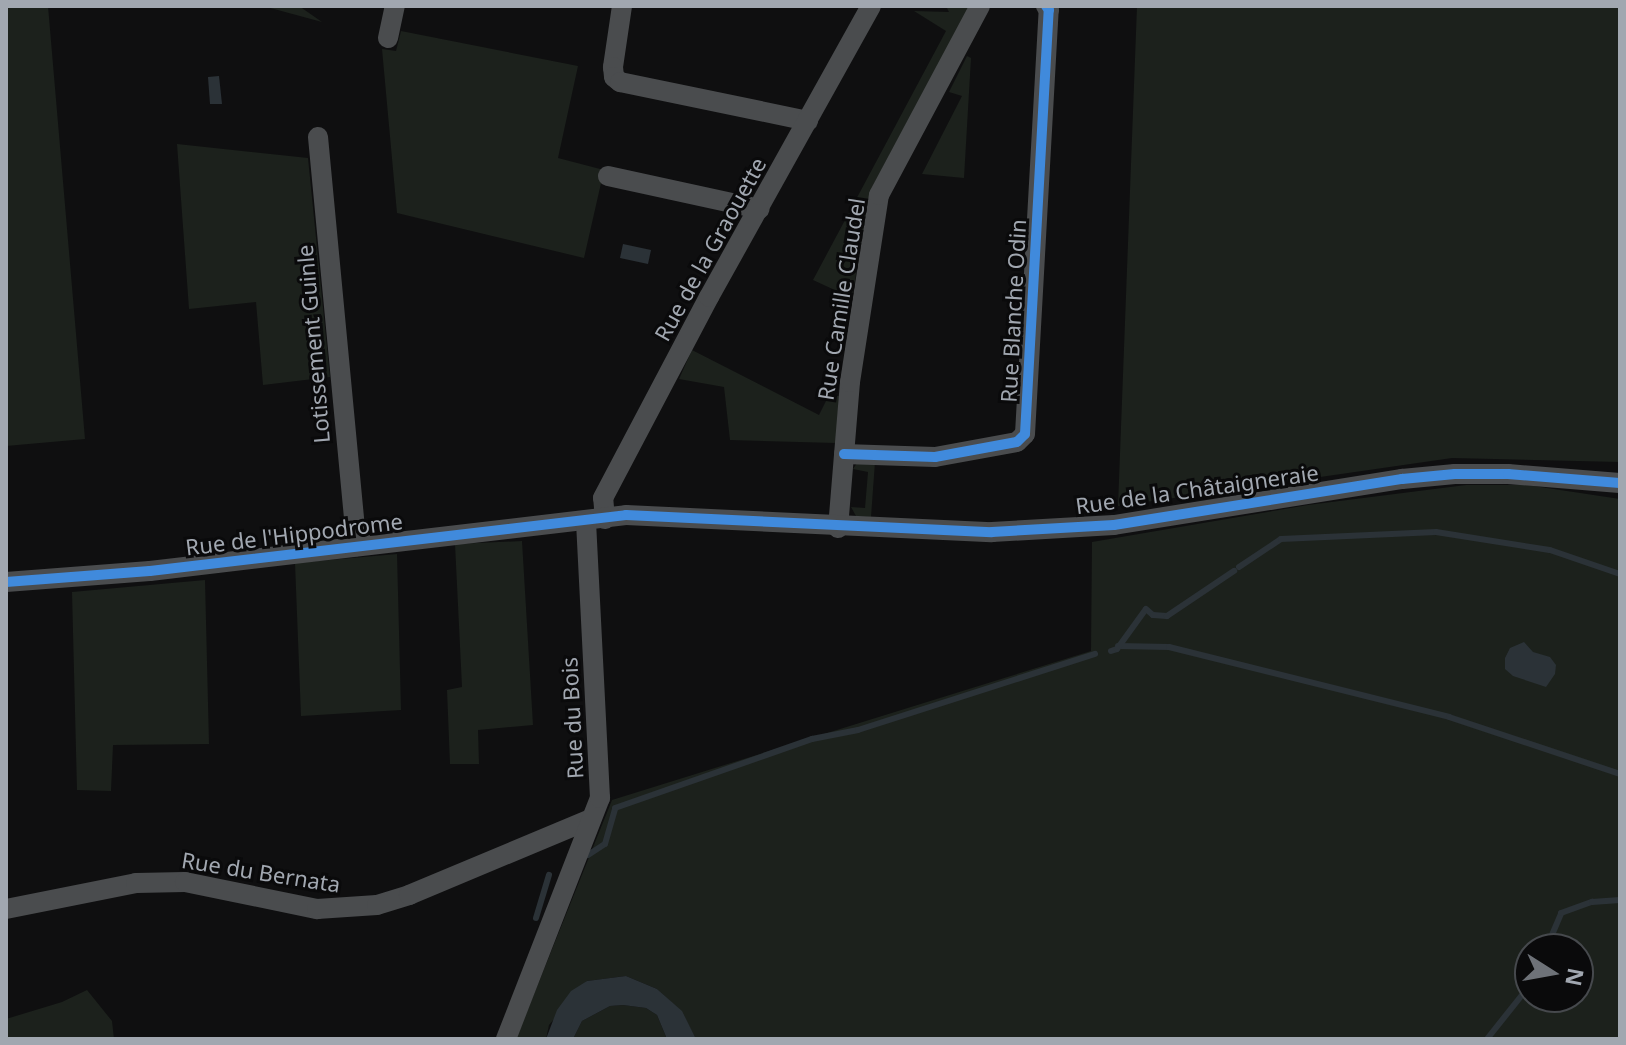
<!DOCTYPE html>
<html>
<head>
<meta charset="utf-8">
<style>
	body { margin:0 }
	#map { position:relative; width:1626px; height:1045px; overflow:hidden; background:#0f0f10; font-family:"Noto Sans",sans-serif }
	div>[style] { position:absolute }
	.green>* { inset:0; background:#1c211c }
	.water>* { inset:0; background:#2b3237 }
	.stream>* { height:6px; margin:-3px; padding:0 3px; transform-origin:3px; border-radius:3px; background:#2b3237 }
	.minor>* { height:20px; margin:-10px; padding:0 10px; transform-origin:10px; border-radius:10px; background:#4a4c4e }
	.cycleway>* { height:10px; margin:-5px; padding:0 5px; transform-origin:5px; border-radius:5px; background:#408adc }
	span { translate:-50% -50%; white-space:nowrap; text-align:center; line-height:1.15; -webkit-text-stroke:6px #0a0a0b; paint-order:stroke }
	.street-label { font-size:22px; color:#a1a7b0 }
	.frame { position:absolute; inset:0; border:8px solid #a1a7b0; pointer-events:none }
	.north { position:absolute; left:1514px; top:933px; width:80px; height:80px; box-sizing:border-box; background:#0a0a0b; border:2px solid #46494d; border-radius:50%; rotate:101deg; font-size:22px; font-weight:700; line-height:32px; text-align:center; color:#a1a7b0 }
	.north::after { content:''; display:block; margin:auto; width:28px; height:36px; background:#6e7278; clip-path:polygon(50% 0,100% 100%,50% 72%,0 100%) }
</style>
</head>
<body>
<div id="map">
	<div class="green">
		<div style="clip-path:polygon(6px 6px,48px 6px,85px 439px,6px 446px)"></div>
		<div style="clip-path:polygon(263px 6px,299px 6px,322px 22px)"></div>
		<div style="clip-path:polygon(946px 6px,969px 7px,870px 191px,852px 298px,813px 280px,946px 31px,914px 11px,949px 12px)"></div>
		<div style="clip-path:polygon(1137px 6px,1620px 6px,1620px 462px,1452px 458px,1118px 506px)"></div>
		<div style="clip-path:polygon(401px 31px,578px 66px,558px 158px,604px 170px,584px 258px,397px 213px,382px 49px,396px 51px)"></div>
		<div style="clip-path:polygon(967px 56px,971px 58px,964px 178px,922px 174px,962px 96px,949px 92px)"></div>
		<div style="clip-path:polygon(177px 144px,308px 158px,330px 377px,263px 385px,256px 302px,189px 309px)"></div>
		<div style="clip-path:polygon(692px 350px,819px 415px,829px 395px,839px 396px,836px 443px,730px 440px,724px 387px,679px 379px)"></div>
		<div style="clip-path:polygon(875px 462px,871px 517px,856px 516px,851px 507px,865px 508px,868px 472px,853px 469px,857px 463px)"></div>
		<div style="clip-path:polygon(evenodd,1466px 485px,1527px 485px,1620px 499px,1620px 1039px,696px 1039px,681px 1011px,657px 989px,626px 976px,587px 981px,549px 1025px,546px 1039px,516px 1039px,612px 800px,1091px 651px,1092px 542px,1308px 505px,1466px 485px,1530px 949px,1578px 949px,1578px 997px,1530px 997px,1530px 949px)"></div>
		<div style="clip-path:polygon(522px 541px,533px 725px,478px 730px,479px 764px,450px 764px,447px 690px,462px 687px,455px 544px)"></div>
		<div style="clip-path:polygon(397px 554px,401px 710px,301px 716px,295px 563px)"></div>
		<div style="clip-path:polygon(205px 580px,209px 744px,113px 745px,111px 791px,77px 790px,72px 592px)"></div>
		<div style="clip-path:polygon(87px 990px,112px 1021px,114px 1039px,6px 1039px,6px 1019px,62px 1002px)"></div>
		<div style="clip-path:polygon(623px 1005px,646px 1008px,657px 1015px,667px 1039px,573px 1039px,582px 1021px,610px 1006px)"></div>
	</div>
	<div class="water">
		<div style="clip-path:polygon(219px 76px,222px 104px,210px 104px,208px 77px)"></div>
		<div style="clip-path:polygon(623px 244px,651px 250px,648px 264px,620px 258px)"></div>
		<div style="clip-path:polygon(1524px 642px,1533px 652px,1550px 657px,1556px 665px,1555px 674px,1546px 687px,1513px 676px,1505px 669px,1505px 658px,1510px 648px)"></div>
		<div style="clip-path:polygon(626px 976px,657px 989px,682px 1011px,696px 1039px,667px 1039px,657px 1015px,646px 1008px,623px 1005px,610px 1006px,582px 1021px,573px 1039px,546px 1039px,557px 1010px,571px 991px,587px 981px)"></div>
	</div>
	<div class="stream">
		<div style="left:1239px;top:567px;width:50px;rotate:-33.7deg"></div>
		<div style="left:1281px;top:539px;width:155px;rotate:-2.6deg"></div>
		<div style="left:1436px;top:532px;width:115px;rotate:9deg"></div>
		<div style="left:1550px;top:550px;width:74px;rotate:18.9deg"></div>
		<div style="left:1118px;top:646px;width:51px;rotate:1.1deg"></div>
		<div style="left:1169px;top:647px;width:289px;rotate:14deg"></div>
		<div style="left:1449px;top:717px;width:180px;rotate:18.4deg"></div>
		<div style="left:1111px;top:651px;width:6px;rotate:-18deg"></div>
		<div style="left:1117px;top:649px;width:49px;rotate:-54.1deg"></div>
		<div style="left:1146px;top:609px;width:9px;rotate:41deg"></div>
		<div style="left:1153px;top:615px;width:14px;rotate:4deg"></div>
		<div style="left:1167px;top:616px;width:81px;rotate:-33.9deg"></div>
		<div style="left:588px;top:855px;width:20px;rotate:-33deg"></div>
		<div style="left:605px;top:844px;width:37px;rotate:-74deg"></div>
		<div style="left:615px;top:808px;width:209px;rotate:-19.3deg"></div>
		<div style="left:812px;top:739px;width:47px;rotate:-11.1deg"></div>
		<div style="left:858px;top:730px;width:249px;rotate:-17.8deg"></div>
		<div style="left:536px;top:918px;width:45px;rotate:-73.2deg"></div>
		<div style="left:1546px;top:949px;width:39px;rotate:-67deg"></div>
		<div style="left:1561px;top:913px;width:33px;rotate:-20deg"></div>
		<div style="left:1592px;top:902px;width:28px;rotate:-4deg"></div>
		<div style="left:1487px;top:1039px;width:69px;rotate:-51.5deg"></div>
	</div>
	<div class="minor">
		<div style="left:622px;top:6px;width:62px;rotate:98.4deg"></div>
		<div style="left:613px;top:67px;width:10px;rotate:84deg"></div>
		<div style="left:614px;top:77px;width:8px;rotate:40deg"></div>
		<div style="left:620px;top:82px;width:192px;rotate:11.7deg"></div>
		<div style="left:388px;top:38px;width:33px;rotate:-78deg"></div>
		<div style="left:318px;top:137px;width:411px;rotate:84.6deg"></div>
		<div style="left:608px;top:176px;width:155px;rotate:12.3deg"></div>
		<div style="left:844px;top:454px;width:91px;rotate:1.9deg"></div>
		<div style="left:935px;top:457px;width:83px;rotate:-10.4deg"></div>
		<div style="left:1017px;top:442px;width:11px;rotate:-45deg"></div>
		<div style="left:1025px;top:434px;width:425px;rotate:-86.8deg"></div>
		<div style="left:1049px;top:10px;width:5px;rotate:-127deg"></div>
		<div style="left:605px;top:519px;width:21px;rotate:-95deg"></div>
		<div style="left:603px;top:498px;width:227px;rotate:-62.2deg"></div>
		<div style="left:709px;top:297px;width:333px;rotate:-60.9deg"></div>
		<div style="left:838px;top:528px;width:146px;rotate:-85.3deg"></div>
		<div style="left:850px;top:382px;width:189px;rotate:-81.2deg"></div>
		<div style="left:879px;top:195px;width:214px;rotate:-61.9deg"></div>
		<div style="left:6px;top:582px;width:144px;rotate:-4.4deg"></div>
		<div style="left:150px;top:571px;width:479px;rotate:-6.7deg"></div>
		<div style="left:626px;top:515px;width:366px;rotate:2.7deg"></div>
		<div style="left:992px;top:532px;width:122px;rotate:-3.3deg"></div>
		<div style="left:1114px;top:525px;width:292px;rotate:-9.1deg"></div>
		<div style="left:1402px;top:479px;width:53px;rotate:-5.4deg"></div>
		<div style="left:1455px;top:474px;width:53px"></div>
		<div style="left:1508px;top:474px;width:112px;rotate:4.6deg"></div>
		<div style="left:6px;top:909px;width:133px;rotate:-11.3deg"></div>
		<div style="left:136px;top:883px;width:49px;rotate:-1.2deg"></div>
		<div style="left:185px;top:882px;width:135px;rotate:11.6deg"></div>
		<div style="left:317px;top:909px;width:60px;rotate:-3.8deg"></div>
		<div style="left:377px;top:905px;width:34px;rotate:-17deg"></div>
		<div style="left:409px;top:895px;width:197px;rotate:-22.7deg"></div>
		<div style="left:506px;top:1039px;width:259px;rotate:-68.7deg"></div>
		<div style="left:600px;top:798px;width:277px;rotate:-92.9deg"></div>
	</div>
	<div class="cycleway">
		<div style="left:844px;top:454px;width:91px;rotate:1.9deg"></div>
		<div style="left:935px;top:457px;width:83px;rotate:-10.4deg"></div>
		<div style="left:1017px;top:442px;width:11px;rotate:-45deg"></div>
		<div style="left:1025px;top:434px;width:425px;rotate:-86.8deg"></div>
		<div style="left:1049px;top:10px;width:5px;rotate:-127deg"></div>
		<div style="left:6px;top:582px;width:144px;rotate:-4.4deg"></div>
		<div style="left:150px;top:571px;width:479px;rotate:-6.7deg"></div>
		<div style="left:626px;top:515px;width:366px;rotate:2.7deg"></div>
		<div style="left:992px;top:532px;width:122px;rotate:-3.3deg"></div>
		<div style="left:1114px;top:525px;width:292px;rotate:-9.1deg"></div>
		<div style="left:1402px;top:479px;width:53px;rotate:-5.4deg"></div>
		<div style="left:1455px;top:474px;width:53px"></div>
		<div style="left:1508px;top:474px;width:112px;rotate:4.6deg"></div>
	</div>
	<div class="street-label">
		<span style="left:710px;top:249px;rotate:-61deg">Rue de la Graouette</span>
		<span style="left:841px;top:299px;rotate:-81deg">Rue Camille Claudel</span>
		<span style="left:1013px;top:311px;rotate:-87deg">Rue Blanche Odin</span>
		<span style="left:313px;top:344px;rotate:-95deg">Lotissement Guinle</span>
		<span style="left:1197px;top:489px;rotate:-8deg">Rue de la Châtaigneraie</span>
		<span style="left:294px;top:534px;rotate:-7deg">Rue de l'Hippodrome</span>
		<span style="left:572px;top:718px;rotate:-93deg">Rue du Bois</span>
		<span style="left:261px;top:872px;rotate:9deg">Rue du Bernata</span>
	</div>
	<div class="frame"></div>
	<div class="north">N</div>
</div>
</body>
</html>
